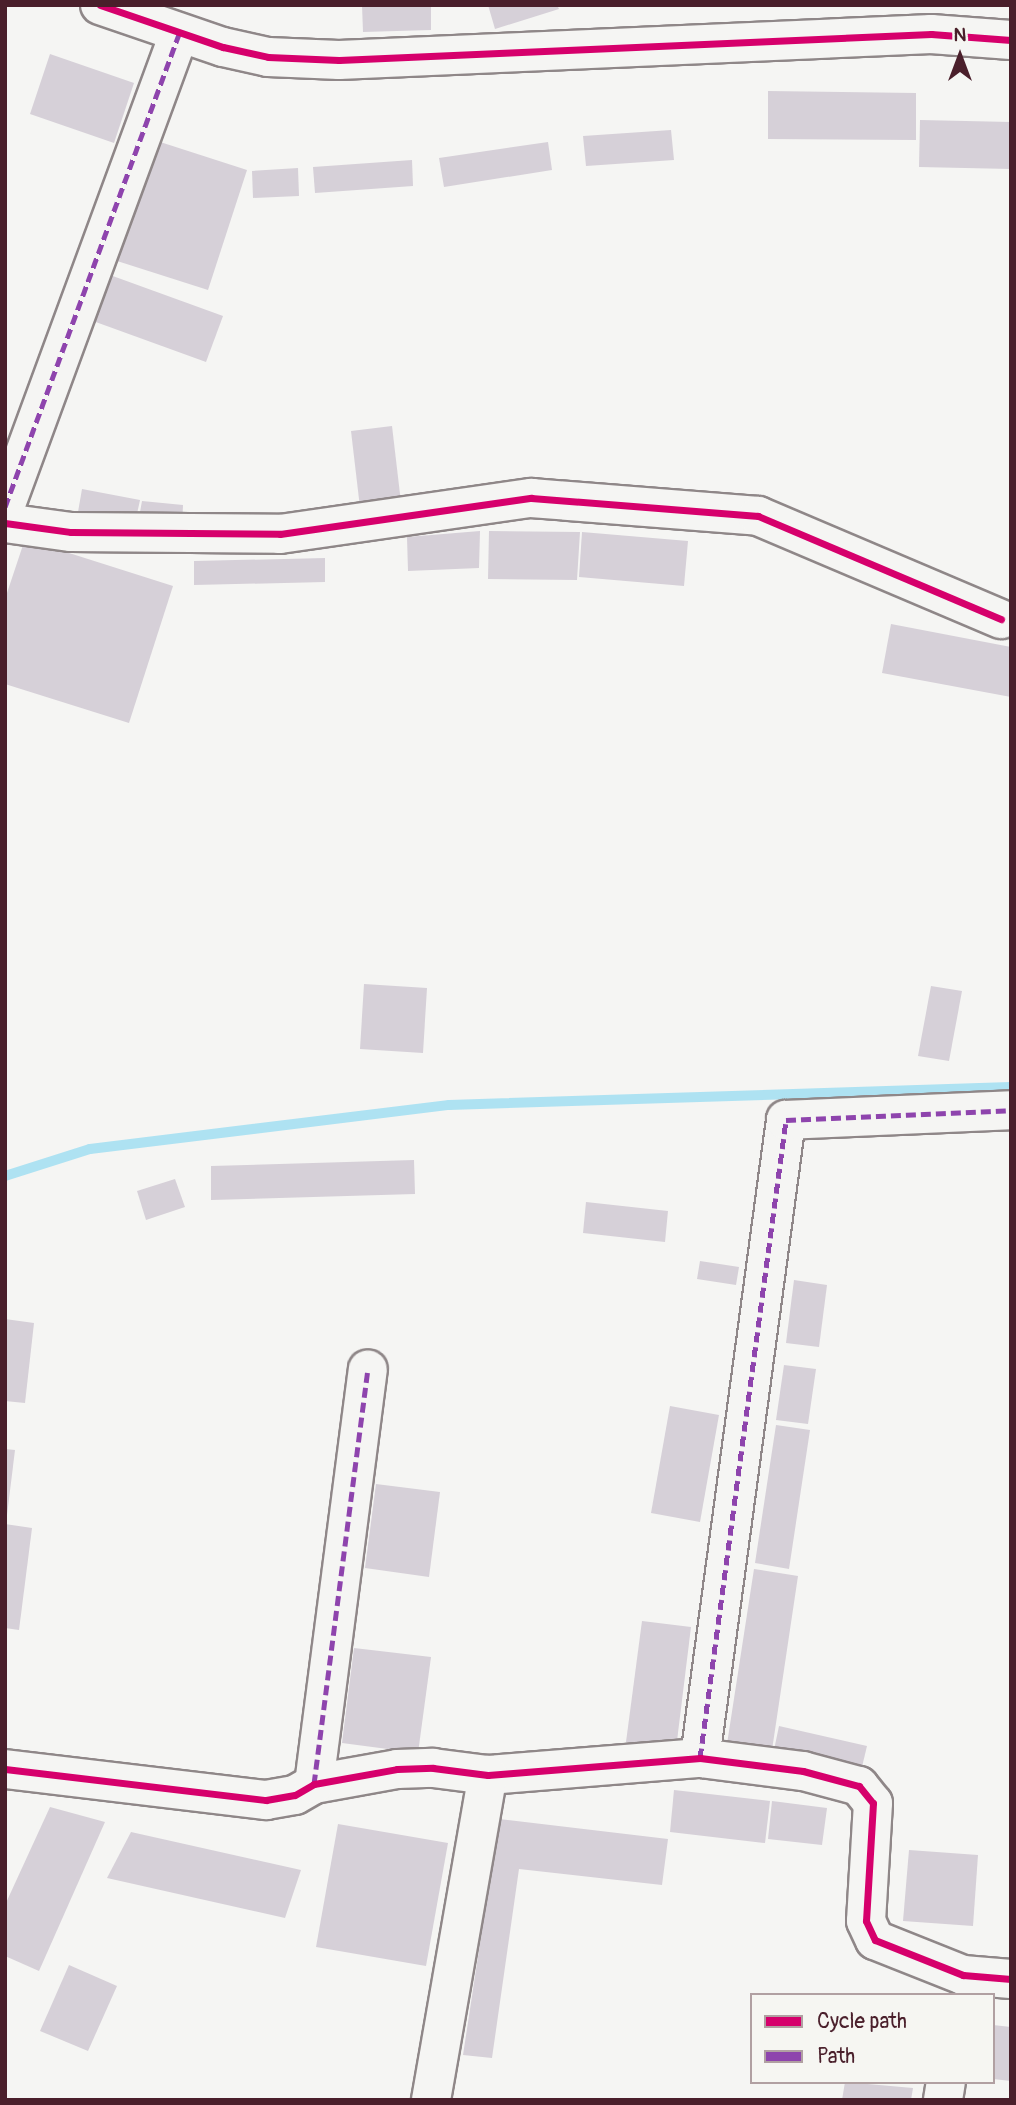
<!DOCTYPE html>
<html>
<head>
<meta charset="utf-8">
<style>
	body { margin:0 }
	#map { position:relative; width:1016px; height:2105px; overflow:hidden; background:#f5f5f3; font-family:Pangolin,sans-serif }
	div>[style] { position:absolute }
	.stream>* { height:10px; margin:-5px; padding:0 5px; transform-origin:5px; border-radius:5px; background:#aee2f2 }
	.building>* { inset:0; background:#d6d0d8 }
	.roads { filter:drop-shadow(2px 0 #8f8788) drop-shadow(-2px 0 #8f8788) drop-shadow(0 2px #8f8788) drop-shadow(0 -2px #8f8788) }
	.minor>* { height:38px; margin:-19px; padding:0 19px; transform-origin:19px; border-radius:19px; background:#f5f5f3 }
	.quiet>* { height:5px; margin-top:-2.5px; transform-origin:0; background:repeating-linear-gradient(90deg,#8e44ad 0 10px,transparent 0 15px) }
	.cycleway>* { height:7px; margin:-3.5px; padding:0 3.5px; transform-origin:3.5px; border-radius:3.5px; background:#d6006c }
	span { translate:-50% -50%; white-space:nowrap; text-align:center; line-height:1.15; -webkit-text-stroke:5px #f6f6f2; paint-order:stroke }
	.frame { position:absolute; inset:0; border:7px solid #4a1f2b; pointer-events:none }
	.legend { position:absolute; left:750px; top:1993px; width:245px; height:91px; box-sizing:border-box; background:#f6f6f2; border:2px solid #b1a0a2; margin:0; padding:9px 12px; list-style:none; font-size:21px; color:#4a1f2b }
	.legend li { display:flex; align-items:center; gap:14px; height:35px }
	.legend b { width:35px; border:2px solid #b1a0a2 }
	.north { position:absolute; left:925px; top:21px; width:70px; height:70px; -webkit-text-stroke:5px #f6f6f2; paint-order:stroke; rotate:0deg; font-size:19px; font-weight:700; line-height:28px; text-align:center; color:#4a1f2b }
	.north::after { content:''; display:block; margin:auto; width:24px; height:32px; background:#4a1f2b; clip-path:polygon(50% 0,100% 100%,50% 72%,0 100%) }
</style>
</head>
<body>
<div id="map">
	<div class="stream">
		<div style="left:5px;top:1176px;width:89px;rotate:-17.6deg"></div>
		<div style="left:90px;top:1149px;width:362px;rotate:-7deg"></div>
		<div style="left:449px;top:1105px;width:562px;rotate:-1.83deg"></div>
	</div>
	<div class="building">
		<div style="clip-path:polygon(362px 5px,431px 5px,431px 30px,363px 32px)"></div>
		<div style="clip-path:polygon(488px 5px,557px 5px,559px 9px,495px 29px)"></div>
		<div style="clip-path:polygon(50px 54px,134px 83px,114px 143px,30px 114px)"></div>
		<div style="clip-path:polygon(768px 91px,916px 93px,916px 140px,768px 139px)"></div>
		<div style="clip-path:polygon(920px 120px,1011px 122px,1011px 169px,919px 167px)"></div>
		<div style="clip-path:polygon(671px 130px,674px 160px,586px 166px,583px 136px)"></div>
		<div style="clip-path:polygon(154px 140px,247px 170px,208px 290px,114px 260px)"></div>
		<div style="clip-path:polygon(548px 142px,552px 170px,444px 187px,439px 158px)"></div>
		<div style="clip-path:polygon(412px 160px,413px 186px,315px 193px,313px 167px)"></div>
		<div style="clip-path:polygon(298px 168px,299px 196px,253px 198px,252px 171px)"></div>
		<div style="clip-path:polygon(110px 275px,223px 316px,206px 362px,93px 321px)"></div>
		<div style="clip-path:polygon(392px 426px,402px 511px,361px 516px,351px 431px)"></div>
		<div style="clip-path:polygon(82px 489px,140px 500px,135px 523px,78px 512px)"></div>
		<div style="clip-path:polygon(142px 501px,183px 505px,182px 527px,138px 523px)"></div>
		<div style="clip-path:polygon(480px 531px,479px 568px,408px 571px,407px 537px)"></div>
		<div style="clip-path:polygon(489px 531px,580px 532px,577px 580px,488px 579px)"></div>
		<div style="clip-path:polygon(582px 532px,688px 541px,684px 586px,579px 577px)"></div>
		<div style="clip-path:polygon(25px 539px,173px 586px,129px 723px,5px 684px,5px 599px)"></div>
		<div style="clip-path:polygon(325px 558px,325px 582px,194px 585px,194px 561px)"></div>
		<div style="clip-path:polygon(891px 624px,1011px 647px,1011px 697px,882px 673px)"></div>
		<div style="clip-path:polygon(364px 984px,427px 988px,423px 1053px,360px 1049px)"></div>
		<div style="clip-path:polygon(931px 986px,962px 991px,949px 1061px,918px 1056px)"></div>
		<div style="clip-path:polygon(414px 1160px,415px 1194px,211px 1200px,211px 1166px)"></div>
		<div style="clip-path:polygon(175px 1179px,185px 1207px,146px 1220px,137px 1191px)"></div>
		<div style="clip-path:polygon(586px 1202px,668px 1211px,665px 1242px,583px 1233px)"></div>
		<div style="clip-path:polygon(700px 1261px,739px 1267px,736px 1285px,697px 1279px)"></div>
		<div style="clip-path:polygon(794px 1280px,827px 1285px,819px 1347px,786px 1343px)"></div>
		<div style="clip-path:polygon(5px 1319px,34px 1323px,25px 1403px,5px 1401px)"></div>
		<div style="clip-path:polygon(784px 1365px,816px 1369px,808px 1424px,776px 1420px)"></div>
		<div style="clip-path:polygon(670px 1406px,719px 1415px,700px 1522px,651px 1513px)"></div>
		<div style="clip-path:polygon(776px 1425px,810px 1430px,789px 1569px,755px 1563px)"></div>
		<div style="clip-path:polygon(5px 1449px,15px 1450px,7px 1515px,5px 1515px)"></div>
		<div style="clip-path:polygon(376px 1484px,440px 1492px,429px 1577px,365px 1568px)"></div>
		<div style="clip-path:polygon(5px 1524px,32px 1528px,19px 1630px,5px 1628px)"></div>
		<div style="clip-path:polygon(754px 1569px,798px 1576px,772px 1750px,727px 1744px)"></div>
		<div style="clip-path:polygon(642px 1621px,691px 1627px,676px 1749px,626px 1742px)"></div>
		<div style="clip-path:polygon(354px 1648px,431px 1657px,418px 1753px,342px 1743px)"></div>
		<div style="clip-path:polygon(779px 1726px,867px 1746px,861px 1771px,774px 1750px)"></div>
		<div style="clip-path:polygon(674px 1790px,770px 1801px,765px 1843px,670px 1832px)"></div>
		<div style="clip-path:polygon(772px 1801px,827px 1808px,822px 1845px,768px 1839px)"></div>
		<div style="clip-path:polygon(50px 1807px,105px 1822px,39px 1971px,5px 1956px,5px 1905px)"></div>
		<div style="clip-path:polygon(499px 1819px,668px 1839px,662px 1885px,519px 1869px,492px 2058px,463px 2055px)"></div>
		<div style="clip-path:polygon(338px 1824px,448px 1843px,426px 1966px,316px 1947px)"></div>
		<div style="clip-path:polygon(131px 1832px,301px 1870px,285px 1918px,107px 1878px)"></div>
		<div style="clip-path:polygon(909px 1850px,978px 1855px,973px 1926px,903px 1921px)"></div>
		<div style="clip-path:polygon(69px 1965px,117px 1986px,88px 2051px,40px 2031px)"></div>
		<div style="clip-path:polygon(993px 2025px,1011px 2027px,1011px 2081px,993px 2079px)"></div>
		<div style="clip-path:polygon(845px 2082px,913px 2088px,911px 2100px,842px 2100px)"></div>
	</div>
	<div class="roads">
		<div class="minor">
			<div style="left:100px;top:5px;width:130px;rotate:18.9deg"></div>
			<div style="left:223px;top:47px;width:46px;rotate:12.5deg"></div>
			<div style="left:268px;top:57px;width:71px;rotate:2.4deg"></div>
			<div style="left:339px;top:60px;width:593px;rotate:-2.51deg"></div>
			<div style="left:931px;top:34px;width:80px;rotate:4.3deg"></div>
			<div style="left:5px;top:507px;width:504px;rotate:-69.8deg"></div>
			<div style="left:5px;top:523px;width:67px;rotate:7.8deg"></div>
			<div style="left:71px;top:532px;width:209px;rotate:0.5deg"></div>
			<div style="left:280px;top:534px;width:254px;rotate:-8.2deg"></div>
			<div style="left:531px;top:498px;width:228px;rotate:4.5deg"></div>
			<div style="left:758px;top:516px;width:264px;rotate:23deg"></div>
			<div style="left:700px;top:1758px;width:644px;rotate:-82.32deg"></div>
			<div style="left:786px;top:1120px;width:225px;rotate:-2.5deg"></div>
			<div style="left:5px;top:1769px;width:263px;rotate:6.8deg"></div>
			<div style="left:266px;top:1800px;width:29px;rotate:-10deg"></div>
			<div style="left:295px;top:1795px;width:22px;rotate:-30deg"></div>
			<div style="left:314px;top:1784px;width:84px;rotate:-10.2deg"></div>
			<div style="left:397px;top:1769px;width:36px;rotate:-2deg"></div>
			<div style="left:433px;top:1768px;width:55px;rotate:7.3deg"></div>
			<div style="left:488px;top:1775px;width:213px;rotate:-4.6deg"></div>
			<div style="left:700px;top:1758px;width:104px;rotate:7.2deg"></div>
			<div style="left:803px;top:1771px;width:58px;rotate:15deg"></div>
			<div style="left:859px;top:1786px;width:22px;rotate:51deg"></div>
			<div style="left:873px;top:1803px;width:118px;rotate:93.4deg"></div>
			<div style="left:866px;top:1921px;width:21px;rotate:65deg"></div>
			<div style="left:875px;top:1940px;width:95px;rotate:21.7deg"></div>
			<div style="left:963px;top:1975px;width:48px;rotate:4.8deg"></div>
			<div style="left:314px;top:1784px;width:418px;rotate:-82.6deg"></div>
			<div style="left:431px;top:2100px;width:330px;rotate:-80.1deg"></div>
			<div style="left:943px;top:2100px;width:18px;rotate:-81deg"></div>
		</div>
	</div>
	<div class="quiet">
		<div style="left:5px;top:507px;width:504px;rotate:-69.8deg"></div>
		<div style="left:700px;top:1758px;width:644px;rotate:-82.32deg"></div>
		<div style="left:786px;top:1120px;width:225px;rotate:-2.5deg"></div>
		<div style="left:314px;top:1784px;width:418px;rotate:-82.6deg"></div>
	</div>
	<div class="cycleway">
		<div style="left:100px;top:5px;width:130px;rotate:18.9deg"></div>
		<div style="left:223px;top:47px;width:46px;rotate:12.5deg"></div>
		<div style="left:268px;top:57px;width:71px;rotate:2.4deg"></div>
		<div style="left:339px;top:60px;width:593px;rotate:-2.51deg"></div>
		<div style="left:931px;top:34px;width:80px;rotate:4.3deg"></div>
		<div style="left:5px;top:523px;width:67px;rotate:7.8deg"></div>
		<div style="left:71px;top:532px;width:209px;rotate:0.5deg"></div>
		<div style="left:280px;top:534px;width:254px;rotate:-8.2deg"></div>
		<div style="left:531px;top:498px;width:228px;rotate:4.5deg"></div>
		<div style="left:758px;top:516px;width:264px;rotate:23deg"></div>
		<div style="left:5px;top:1769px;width:263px;rotate:6.8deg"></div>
		<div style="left:266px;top:1800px;width:29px;rotate:-10deg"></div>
		<div style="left:295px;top:1795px;width:22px;rotate:-30deg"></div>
		<div style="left:314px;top:1784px;width:84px;rotate:-10.2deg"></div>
		<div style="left:397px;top:1769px;width:36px;rotate:-2deg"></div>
		<div style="left:433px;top:1768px;width:55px;rotate:7.3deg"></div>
		<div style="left:488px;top:1775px;width:213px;rotate:-4.6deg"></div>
		<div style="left:700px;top:1758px;width:104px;rotate:7.2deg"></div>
		<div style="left:803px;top:1771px;width:58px;rotate:15deg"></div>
		<div style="left:859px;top:1786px;width:22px;rotate:51deg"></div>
		<div style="left:873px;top:1803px;width:118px;rotate:93.4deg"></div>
		<div style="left:866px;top:1921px;width:21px;rotate:65deg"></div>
		<div style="left:875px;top:1940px;width:95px;rotate:21.7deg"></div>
		<div style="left:963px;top:1975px;width:48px;rotate:4.8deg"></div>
	</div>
	<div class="frame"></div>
	<ul class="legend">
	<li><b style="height:9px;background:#d6006c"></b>Cycle path</li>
	<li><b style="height:9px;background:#8e44ad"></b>Path</li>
	</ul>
	<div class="north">N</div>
</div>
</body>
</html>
